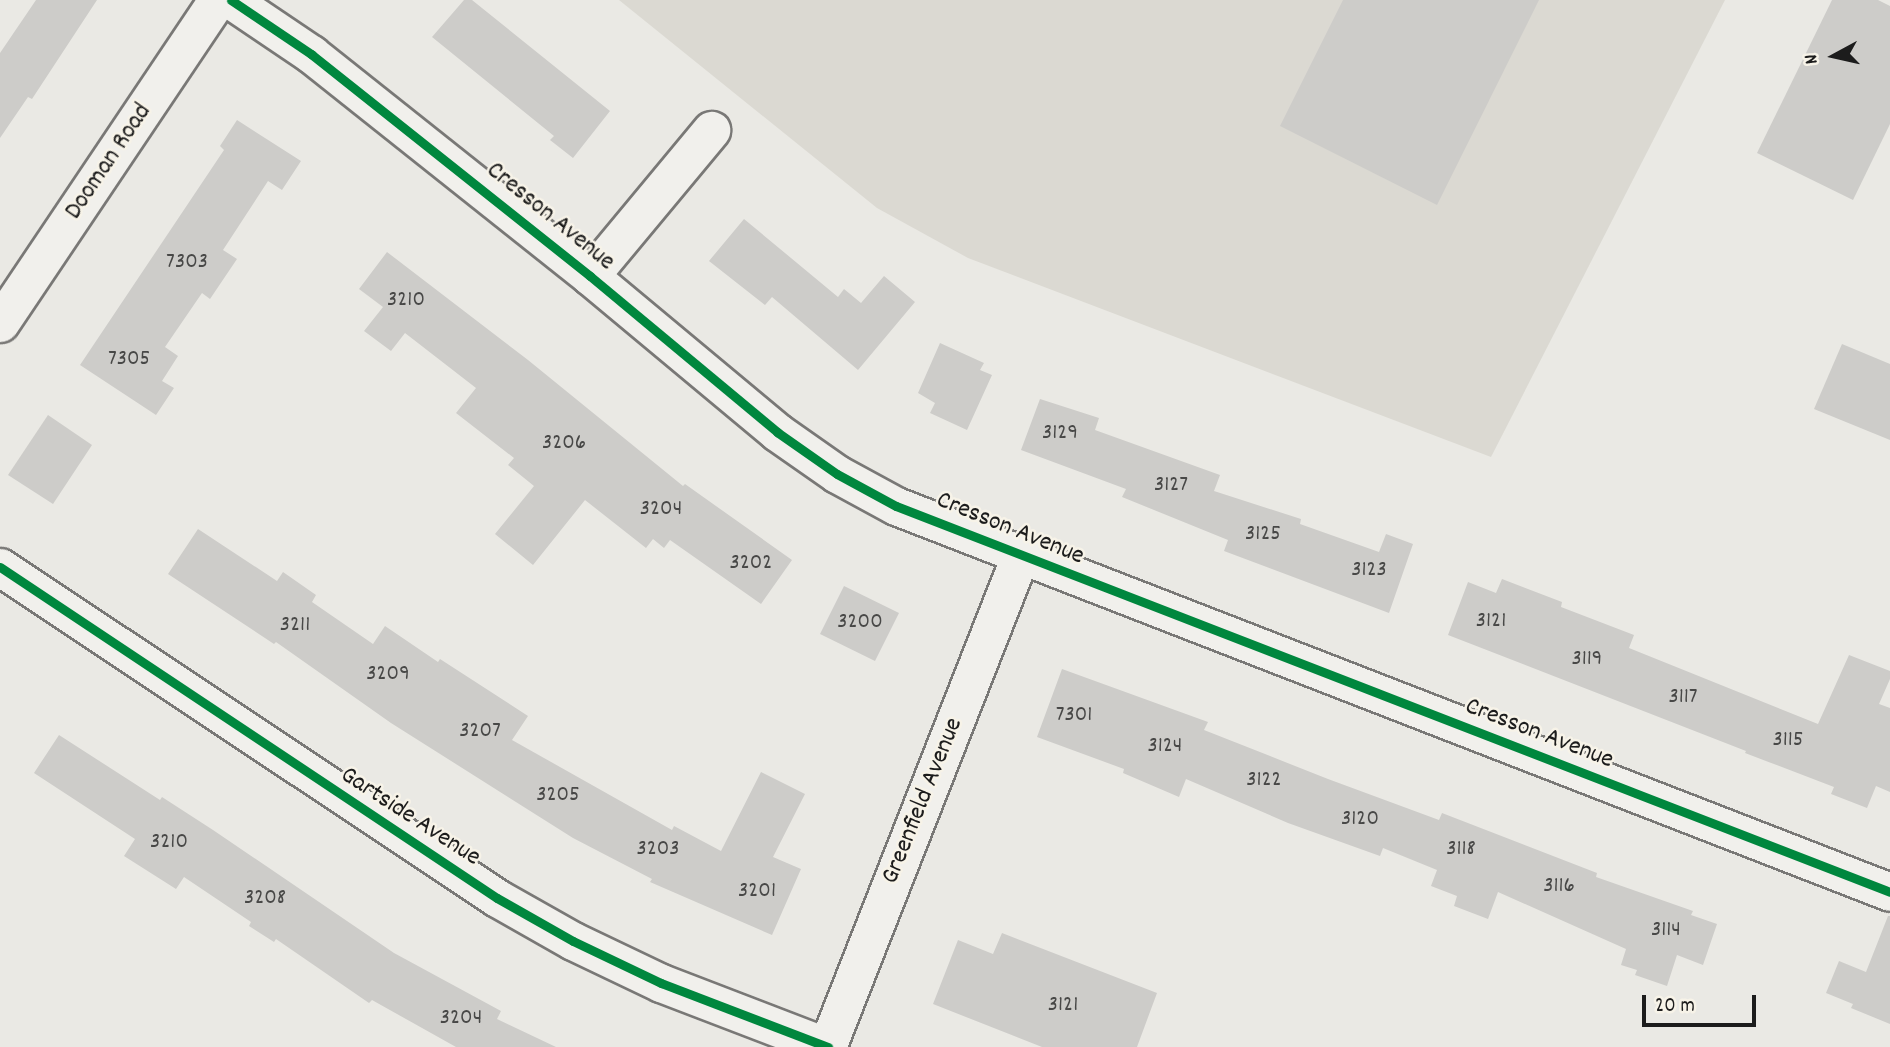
<!DOCTYPE html>
<html>
<head>
<meta charset="utf-8">
<style>
	body { margin:0 }
	#map { position:relative; width:1890px; height:1047px; overflow:hidden; background:#eae9e4; font-family:Dekko,sans-serif }
	div>[style] { position:absolute }
	.built>* { inset:0; background:#dbd9d2 }
	.building>* { inset:0; background:#cdccc9 }
	.roads { filter:drop-shadow(2px 0 #797876) drop-shadow(-2px 0 #797876) drop-shadow(0 2px #797876) drop-shadow(0 -2px #797876) }
	.street>* { height:37px; margin:-18.5px; padding:0 18.5px; transform-origin:18.5px; border-radius:18.5px; background:#f1f0ec }
	.cycleway>* { height:9px; margin:-4.5px; padding:0 4.5px; transform-origin:4.5px; border-radius:4.5px; background:#00873e }
	span { translate:-50% -50%; white-space:nowrap; text-align:center; line-height:1.15; -webkit-text-stroke:5px #f7f3e8; paint-order:stroke }
	.number-label { font-size:23px; color:#484847 }
	.number-label span { -webkit-text-stroke-width:0 }
	.street-label { font-size:26px; color:#1c1c1c }
	.north { position:absolute; left:1799px; top:21px; width:70px; height:70px; -webkit-text-stroke:5px #f7f3e8; paint-order:stroke; rotate:262deg; font-size:19px; font-weight:700; line-height:28px; text-align:center; color:#1c1c1c }
	.north::after { content:''; display:block; margin:auto; width:24px; height:32px; background:#1c1c1c; clip-path:polygon(50% 0,100% 100%,50% 72%,0 100%) }
	.scale { position:absolute; left:1642px; top:995px; width:114px; height:32px; box-sizing:border-box; border:4px solid #1c1c1c; border-top:0; padding-left:9px; font-size:21px; line-height:24px; white-space:nowrap; color:#1c1c1c; -webkit-text-stroke:5px #f7f3e8; paint-order:stroke }
</style>
</head>
<body>
<div id="map">
	<div class="built">
		<div style="clip-path:polygon(619px 0,1725px 0,1491px 457px,968px 258px,877px 208px)"></div>
	</div>
	<div class="building">
		<div style="clip-path:polygon(36px 0,97px 0,32px 99px,28px 97px,0 138px,0 53px)"></div>
		<div style="clip-path:polygon(464px 0,472px 0,610px 111px,573px 158px,550px 140px,554px 136px,432px 37px)"></div>
		<div style="clip-path:polygon(1343px 0,1539px 0,1437px 205px,1280px 126px)"></div>
		<div style="clip-path:polygon(1832px 0,1878px 0,1890px 6px,1890px 124px,1853px 200px,1757px 153px)"></div>
		<div style="clip-path:polygon(237px 120px,301px 161px,282px 190px,268px 181px,223px 250px,237px 259px,210px 299px,202px 293px,165px 347px,178px 356px,162px 381px,174px 388px,156px 415px,80px 365px,224px 150px,220px 146px)"></div>
		<div style="clip-path:polygon(744px 219px,838px 297px,844px 289px,861px 303px,884px 276px,915px 302px,858px 370px,772px 297px,765px 305px,709px 261px)"></div>
		<div style="clip-path:polygon(387px 252px,528px 360px,683px 486px,685px 484px,792px 560px,761px 604px,670px 540px,664px 548px,653px 539px,646px 548px,585px 500px,533px 565px,495px 534px,534px 486px,508px 465px,514px 458px,456px 413px,476px 388px,405px 333px,391px 351px,364px 331px,383px 307px,359px 289px)"></div>
		<div style="clip-path:polygon(940px 343px,984px 363px,980px 370px,992px 375px,967px 430px,930px 413px,935px 403px,918px 393px)"></div>
		<div style="clip-path:polygon(1842px 344px,1890px 364px,1890px 440px,1814px 409px)"></div>
		<div style="clip-path:polygon(1040px 399px,1099px 418px,1095px 430px,1220px 475px,1214px 491px,1301px 519px,1300px 524px,1379px 552px,1386px 534px,1413px 544px,1389px 613px,1224px 551px,1228px 540px,1122px 497px,1126px 489px,1021px 450px)"></div>
		<div style="clip-path:polygon(48px 415px,92px 445px,53px 504px,8px 475px)"></div>
		<div style="clip-path:polygon(198px 529px,277px 581px,283px 572px,316px 595px,312px 602px,373px 644px,385px 626px,438px 662px,440px 659px,528px 716px,512px 740px,672px 830px,674px 826px,721px 851px,761px 772px,805px 794px,773px 857px,801px 869px,772px 935px,650px 882px,652px 879px,573px 838px,391px 723px,276px 642px,274px 644px,168px 574px)"></div>
		<div style="clip-path:polygon(1502px 579px,1562px 602px,1561px 607px,1634px 635px,1629px 648px,1818px 724px,1849px 655px,1890px 671px,1890px 679px,1879px 704px,1890px 708px,1890px 792px,1876px 786px,1867px 808px,1831px 794px,1834px 787px,1745px 753px,1746px 751px,1448px 635px,1468px 582px,1496px 593px)"></div>
		<div style="clip-path:polygon(844px 586px,899px 613px,875px 661px,820px 634px)"></div>
		<div style="clip-path:polygon(1062px 669px,1208px 722px,1204px 730px,1328px 779px,1439px 820px,1442px 813px,1597px 873px,1596px 877px,1693px 911px,1691px 915px,1717px 924px,1703px 965px,1677px 955px,1667px 986px,1635px 975px,1637px 970px,1621px 965px,1626px 949px,1498px 892px,1488px 919px,1454px 906px,1457px 896px,1431px 886px,1437px 870px,1383px 848px,1380px 856px,1288px 823px,1186px 779px,1179px 797px,1123px 773px,1124px 769px,1037px 737px)"></div>
		<div style="clip-path:polygon(59px 735px,160px 800px,162px 797px,213px 830px,394px 953px,501px 1011px,497px 1019px,556px 1047px,456px 1047px,372px 1000px,369px 1003px,276px 939px,274px 942px,249px 926px,251px 922px,184px 877px,176px 889px,124px 856px,135px 839px,34px 773px)"></div>
		<div style="clip-path:polygon(1888px 916px,1890px 916px,1890px 1024px,1851px 1008px,1853px 1004px,1826px 993px,1839px 961px,1866px 972px)"></div>
		<div style="clip-path:polygon(1002px 933px,1157px 993px,1137px 1047px,1042px 1047px,933px 1004px,958px 940px,993px 954px)"></div>
	</div>
	<div class="roads">
		<div class="street">
			<div style="left:231px;top:0;width:97px;rotate:34deg"></div>
			<div style="left:311px;top:54px;width:357px;rotate:38.5deg"></div>
			<div style="left:590px;top:276px;width:244px;rotate:39.8deg"></div>
			<div style="left:777px;top:432px;width:73px;rotate:35deg"></div>
			<div style="left:837px;top:474px;width:67px;rotate:28.5deg"></div>
			<div style="left:896px;top:506px;width:1066px;rotate:21.22deg"></div>
			<div style="left:590px;top:276px;width:190px;rotate:-50.3deg"></div>
			<div style="left:0;top:323px;width:389px;rotate:-56.1deg"></div>
			<div style="left:0;top:567px;width:597px;rotate:33.66deg"></div>
			<div style="left:497px;top:898px;width:87px;rotate:29.5deg"></div>
			<div style="left:573px;top:941px;width:98px;rotate:25.5deg"></div>
			<div style="left:661px;top:983px;width:179px;rotate:21deg"></div>
			<div style="left:827px;top:1047px;width:528px;rotate:-68.54deg"></div>
		</div>
	</div>
	<div class="cycleway">
		<div style="left:231px;top:0;width:97px;rotate:34deg"></div>
		<div style="left:311px;top:54px;width:357px;rotate:38.5deg"></div>
		<div style="left:590px;top:276px;width:244px;rotate:39.8deg"></div>
		<div style="left:777px;top:432px;width:73px;rotate:35deg"></div>
		<div style="left:837px;top:474px;width:67px;rotate:28.5deg"></div>
		<div style="left:896px;top:506px;width:1066px;rotate:21.22deg"></div>
		<div style="left:0;top:567px;width:597px;rotate:33.66deg"></div>
		<div style="left:497px;top:898px;width:87px;rotate:29.5deg"></div>
		<div style="left:573px;top:941px;width:98px;rotate:25.5deg"></div>
		<div style="left:661px;top:983px;width:179px;rotate:21deg"></div>
	</div>
	<div class="number-label">
		<span style="left:187px;top:263px">7303</span>
		<span style="left:406px;top:301px">3210</span>
		<span style="left:129px;top:360px">7305</span>
		<span style="left:1060px;top:434px">3129</span>
		<span style="left:564px;top:444px">3206</span>
		<span style="left:1171px;top:486px">3127</span>
		<span style="left:661px;top:510px">3204</span>
		<span style="left:1263px;top:535px">3125</span>
		<span style="left:751px;top:564px">3202</span>
		<span style="left:1369px;top:571px">3123</span>
		<span style="left:1491px;top:622px">3121</span>
		<span style="left:860px;top:623px">3200</span>
		<span style="left:295px;top:626px">3211</span>
		<span style="left:1587px;top:660px">3119</span>
		<span style="left:388px;top:675px">3209</span>
		<span style="left:1683px;top:698px">3117</span>
		<span style="left:1074px;top:716px">7301</span>
		<span style="left:480px;top:732px">3207</span>
		<span style="left:1788px;top:741px">3115</span>
		<span style="left:1165px;top:747px">3124</span>
		<span style="left:1264px;top:781px">3122</span>
		<span style="left:558px;top:796px">3205</span>
		<span style="left:1360px;top:820px">3120</span>
		<span style="left:169px;top:843px">3210</span>
		<span style="left:658px;top:850px">3203</span>
		<span style="left:1461px;top:850px">3118</span>
		<span style="left:1559px;top:887px">3116</span>
		<span style="left:757px;top:892px">3201</span>
		<span style="left:265px;top:899px">3208</span>
		<span style="left:1666px;top:931px">3114</span>
		<span style="left:1063px;top:1006px">3121</span>
		<span style="left:461px;top:1019px">3204</span>
	</div>
	<div class="street-label">
		<span style="left:109px;top:162px;rotate:-56deg">Dooman Road</span>
		<span style="left:550px;top:217px;rotate:39deg">Cresson Avenue</span>
		<span style="left:1010px;top:529px;rotate:22deg">Cresson Avenue</span>
		<span style="left:1539px;top:734px;rotate:21deg">Cresson Avenue</span>
		<span style="left:923px;top:801px;rotate:-68deg">Greenfield Avenue</span>
		<span style="left:410px;top:817px;rotate:33deg">Gartside Avenue</span>
	</div>
	<div class="north">N</div>
	<div class="scale">20 m</div>
</div>
</body>
</html>
